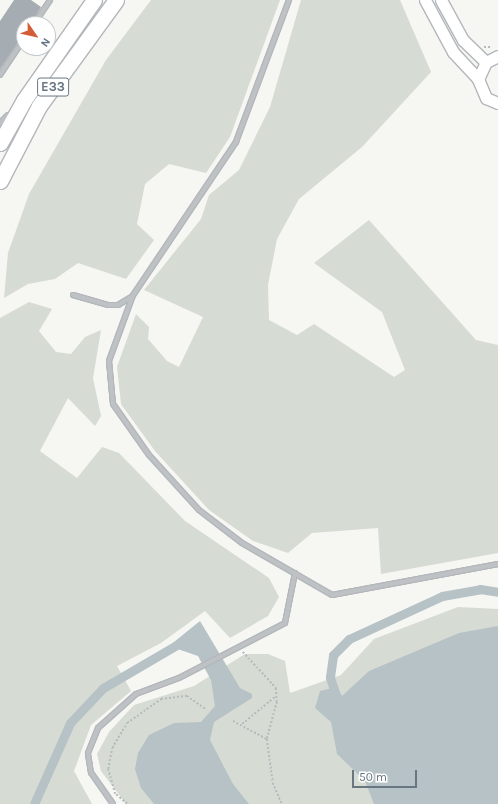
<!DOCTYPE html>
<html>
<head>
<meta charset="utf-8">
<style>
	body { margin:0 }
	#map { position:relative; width:498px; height:804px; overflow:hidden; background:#f6f6f3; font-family:Karla,sans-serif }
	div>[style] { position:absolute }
	.green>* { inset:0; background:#d6dbd3 }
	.water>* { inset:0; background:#b7c2c6 }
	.canal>* { height:9px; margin:-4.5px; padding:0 4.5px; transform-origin:4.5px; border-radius:4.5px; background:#b7c2c6 }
	.building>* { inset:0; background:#a6adb2 }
	.path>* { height:1.5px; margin-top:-0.75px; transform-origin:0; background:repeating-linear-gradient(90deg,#b8bbbd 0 2px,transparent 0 4px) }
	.roads { filter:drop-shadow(1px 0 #b3b7bb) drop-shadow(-1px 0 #b3b7bb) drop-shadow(0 1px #b3b7bb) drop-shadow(0 -1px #b3b7bb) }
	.service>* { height:4px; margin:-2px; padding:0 2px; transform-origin:2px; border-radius:2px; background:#bec2c5 }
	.secondary>* { height:11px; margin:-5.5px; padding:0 5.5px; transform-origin:5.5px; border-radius:5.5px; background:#fff }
	.motorway>* { height:15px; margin:-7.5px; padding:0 7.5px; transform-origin:7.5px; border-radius:7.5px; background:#fff }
	span { translate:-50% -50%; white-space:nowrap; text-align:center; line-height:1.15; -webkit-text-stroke:4px #fff; paint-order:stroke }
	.shield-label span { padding:1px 3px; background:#fff; border:1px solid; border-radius:3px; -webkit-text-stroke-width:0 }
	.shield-label { font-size:13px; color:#687682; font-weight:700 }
	.north { position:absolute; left:16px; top:16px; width:40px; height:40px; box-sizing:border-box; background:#fff; border:1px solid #c3c8cd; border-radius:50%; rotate:124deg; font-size:11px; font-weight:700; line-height:16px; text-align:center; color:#687682 }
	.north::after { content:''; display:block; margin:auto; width:14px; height:18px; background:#d45d36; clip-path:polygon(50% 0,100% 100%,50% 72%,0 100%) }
	.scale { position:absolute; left:352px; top:770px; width:65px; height:18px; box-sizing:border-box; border:2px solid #687682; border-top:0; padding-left:5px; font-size:12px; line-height:14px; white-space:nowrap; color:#687682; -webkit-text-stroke:3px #fff; paint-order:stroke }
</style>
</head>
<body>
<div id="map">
	<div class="green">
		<div style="clip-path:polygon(151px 0,280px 0,230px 137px,206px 173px,169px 164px,145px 184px,137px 224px,154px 240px,126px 279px,78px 263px,55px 279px,28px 284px,4px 298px,8px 253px,29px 194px,106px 60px)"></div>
		<div style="clip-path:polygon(301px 0,400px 0,431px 72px,362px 147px,299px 199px,277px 239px,268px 285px,269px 320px,297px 335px,314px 324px,394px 377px,405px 370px,382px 312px,314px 263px,369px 220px,476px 340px,498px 345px,498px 553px,381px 574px,378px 528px,312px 533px,288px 553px,253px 541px,209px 510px,155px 451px,121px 404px,117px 367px,136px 314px,149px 327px,148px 339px,167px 361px,179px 367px,203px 317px,144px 290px,201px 219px,209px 195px,239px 170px,270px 107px)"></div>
		<div style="clip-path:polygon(29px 302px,52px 309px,39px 331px,56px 352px,71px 354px,85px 337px,101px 330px,93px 378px,101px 416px,95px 426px,68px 398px,40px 451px,77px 478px,102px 447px,119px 453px,185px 521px,269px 578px,279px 597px,268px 616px,230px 638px,205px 611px,161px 643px,117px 666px,131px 691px,91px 725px,74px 771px,92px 804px,0 804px,0 318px)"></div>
		<div style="clip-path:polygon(458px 607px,498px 609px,498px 804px,126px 804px,101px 771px,97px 754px,109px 732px,134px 705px,194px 686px,245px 654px,268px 654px,285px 661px,290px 693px,341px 675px,374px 639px)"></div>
	</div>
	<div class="water">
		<div style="clip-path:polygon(200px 621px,240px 688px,252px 694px,252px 698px,214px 722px,210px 740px,233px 784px,249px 804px,154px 804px,141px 788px,135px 769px,138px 753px,149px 735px,174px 723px,201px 722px,215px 706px,211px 680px,198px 656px,169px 646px)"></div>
		<div style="clip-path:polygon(498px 626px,498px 804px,374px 804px,365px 781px,337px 754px,331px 722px,315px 708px,320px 691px,337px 687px,342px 696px,369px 671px,459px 633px)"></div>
	</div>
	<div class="canal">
		<div style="left:337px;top:699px;width:23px;rotate:-108deg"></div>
		<div style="left:330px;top:677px;width:22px;rotate:-82deg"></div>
		<div style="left:333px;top:655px;width:23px;rotate:-45deg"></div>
		<div style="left:349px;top:639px;width:102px;rotate:-24.8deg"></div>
		<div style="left:442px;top:596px;width:39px;rotate:-10deg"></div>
		<div style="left:480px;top:589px;width:18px;rotate:9deg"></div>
		<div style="left:34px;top:804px;width:89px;rotate:-66deg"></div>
		<div style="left:70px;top:723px;width:48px;rotate:-46.7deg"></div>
		<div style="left:103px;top:688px;width:89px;rotate:-30.3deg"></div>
	</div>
	<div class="building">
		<div style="clip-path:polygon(14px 0,31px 0,41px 7px,31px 24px,24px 24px,24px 34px,0 69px,0 21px)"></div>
	</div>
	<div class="path">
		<div style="left:484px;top:47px;width:8px"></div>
		<div style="left:243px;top:652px;width:49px;rotate:47.5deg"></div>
		<div style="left:276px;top:688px;width:14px;rotate:86deg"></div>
		<div style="left:277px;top:702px;width:38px;rotate:105deg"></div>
		<div style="left:267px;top:739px;width:44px;rotate:82.2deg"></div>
		<div style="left:273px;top:783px;width:23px;rotate:67deg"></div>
		<div style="left:233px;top:721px;width:38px;rotate:28deg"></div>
		<div style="left:242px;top:724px;width:44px;rotate:-39.5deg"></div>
		<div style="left:127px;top:804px;width:16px;rotate:-140deg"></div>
		<div style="left:115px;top:794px;width:26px;rotate:-106deg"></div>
		<div style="left:108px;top:769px;width:21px;rotate:-79deg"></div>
		<div style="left:112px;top:748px;width:29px;rotate:-59deg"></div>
		<div style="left:127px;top:723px;width:42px;rotate:-35.2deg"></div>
		<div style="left:161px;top:699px;width:26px;rotate:-7deg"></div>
		<div style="left:187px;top:696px;width:24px;rotate:35deg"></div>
	</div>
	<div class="roads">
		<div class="service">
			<div style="left:289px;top:0;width:152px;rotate:110.5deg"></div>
			<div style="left:236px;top:142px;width:184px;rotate:123.9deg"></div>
			<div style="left:133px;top:295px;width:70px;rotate:110deg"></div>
			<div style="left:109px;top:361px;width:43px;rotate:84.7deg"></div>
			<div style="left:113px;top:404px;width:62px;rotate:54.8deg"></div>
			<div style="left:149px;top:455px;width:74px;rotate:47.7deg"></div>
			<div style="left:199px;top:510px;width:54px;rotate:37.5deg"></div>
			<div style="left:242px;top:543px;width:104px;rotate:30deg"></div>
			<div style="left:332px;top:595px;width:169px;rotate:-10.6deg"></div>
			<div style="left:34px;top:24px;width:29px;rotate:-56deg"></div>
			<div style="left:0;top:75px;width:43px;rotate:-56.3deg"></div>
			<div style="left:0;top:123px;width:11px;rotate:-45deg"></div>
			<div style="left:73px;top:295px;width:36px;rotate:16deg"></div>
			<div style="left:108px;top:305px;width:10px"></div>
			<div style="left:118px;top:305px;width:17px;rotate:-31deg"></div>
			<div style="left:113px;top:804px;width:38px;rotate:-125deg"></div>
			<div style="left:91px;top:773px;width:20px;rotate:-99deg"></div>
			<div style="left:88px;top:753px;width:27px;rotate:-68deg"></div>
			<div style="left:98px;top:728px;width:51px;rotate:-41.8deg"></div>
			<div style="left:136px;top:694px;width:46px;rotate:-20.4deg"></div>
			<div style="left:179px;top:678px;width:119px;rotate:-27.4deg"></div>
			<div style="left:285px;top:623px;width:51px;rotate:-78.7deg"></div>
		</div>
		<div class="secondary">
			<div style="left:425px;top:0;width:59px;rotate:61.7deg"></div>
			<div style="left:453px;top:52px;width:37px;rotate:47deg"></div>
			<div style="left:441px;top:0;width:46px;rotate:61.2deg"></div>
			<div style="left:463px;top:40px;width:32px;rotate:44deg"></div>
			<div style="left:498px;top:56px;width:13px;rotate:153deg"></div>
			<div style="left:486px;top:62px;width:19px;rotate:115deg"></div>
			<div style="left:478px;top:79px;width:21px;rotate:67deg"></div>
			<div style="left:486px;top:98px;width:13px;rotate:23deg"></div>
		</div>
		<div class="motorway">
			<div style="left:0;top:143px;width:49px;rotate:-60.8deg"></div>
			<div style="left:24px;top:100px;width:122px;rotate:-55deg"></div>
			<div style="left:0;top:181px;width:85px;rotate:-62.5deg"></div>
			<div style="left:39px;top:106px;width:131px;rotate:-54deg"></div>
		</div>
	</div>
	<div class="shield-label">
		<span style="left:53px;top:87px">E33</span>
	</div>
	<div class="north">N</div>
	<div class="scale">50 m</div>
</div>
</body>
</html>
